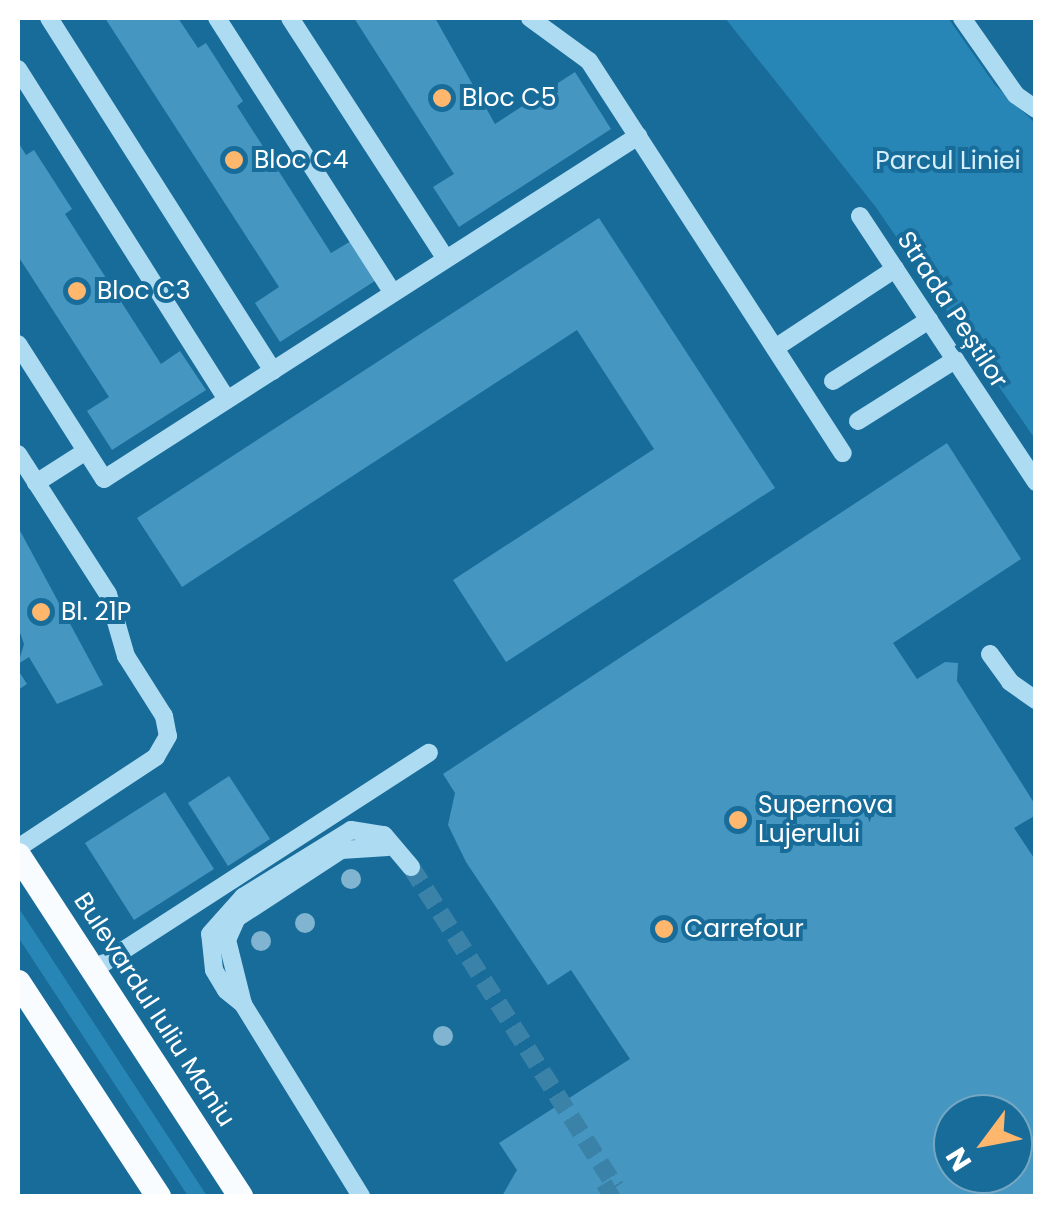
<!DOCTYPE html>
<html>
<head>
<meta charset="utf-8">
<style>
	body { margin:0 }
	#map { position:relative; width:1053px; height:1214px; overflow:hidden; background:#186c9a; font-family:Poppins,sans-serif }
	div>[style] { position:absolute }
	.green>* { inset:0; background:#2886b6 }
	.building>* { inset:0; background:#4597c2 }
	.minor-tunnel>* { height:18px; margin-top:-9px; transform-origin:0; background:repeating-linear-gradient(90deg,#3b82a9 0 18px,transparent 0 27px) }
	.minor>* { height:18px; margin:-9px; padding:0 9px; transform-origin:9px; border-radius:9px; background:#addbf2 }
	.major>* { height:25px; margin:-12.5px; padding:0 12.5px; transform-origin:12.5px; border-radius:12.5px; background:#f8fcff }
	.trees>* { width:20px; height:20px; margin:-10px; border-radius:50%; background:#80b4d0 }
	.dots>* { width:28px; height:28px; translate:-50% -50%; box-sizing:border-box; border:5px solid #186c9a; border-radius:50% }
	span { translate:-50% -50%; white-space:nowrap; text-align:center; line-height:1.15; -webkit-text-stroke:8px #186c9a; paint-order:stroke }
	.poi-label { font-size:25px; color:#fff }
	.left { translate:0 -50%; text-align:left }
	.park-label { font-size:25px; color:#d5effc }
	.street-label { font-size:25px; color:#fff }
	.frame { position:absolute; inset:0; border:20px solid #fff; pointer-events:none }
	.north { position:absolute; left:933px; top:1094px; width:100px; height:100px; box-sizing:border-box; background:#186c9a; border:2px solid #74a7c2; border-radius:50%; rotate:238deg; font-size:28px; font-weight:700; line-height:40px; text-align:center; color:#fff }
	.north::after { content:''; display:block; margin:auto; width:35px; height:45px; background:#ffb76e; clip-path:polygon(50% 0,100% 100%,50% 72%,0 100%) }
</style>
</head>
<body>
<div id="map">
	<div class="green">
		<div style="clip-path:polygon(725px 18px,948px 18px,995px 85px,1035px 123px,1035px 439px,875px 206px)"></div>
		<div style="clip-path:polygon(18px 907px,207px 1196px,188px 1196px,18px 937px)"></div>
	</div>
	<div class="building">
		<div style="clip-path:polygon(105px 18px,178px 18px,198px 48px,206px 43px,243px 101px,237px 106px,331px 253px,356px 238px,381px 277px,280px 342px,255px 303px,279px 287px)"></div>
		<div style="clip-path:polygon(354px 18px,435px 18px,495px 124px,575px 72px,611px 129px,459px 227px,433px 187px,454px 174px)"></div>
		<div style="clip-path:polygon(18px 142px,26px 155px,34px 150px,72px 209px,65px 214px,161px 364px,180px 351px,206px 390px,112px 450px,87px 411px,109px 397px,18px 256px)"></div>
		<div style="clip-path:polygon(599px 218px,775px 488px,506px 662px,453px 580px,654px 449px,577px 330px,182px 587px,137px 518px)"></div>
		<div style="clip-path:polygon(evenodd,947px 443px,1021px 559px,893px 643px,917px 679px,945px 662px,958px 663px,957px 681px,1036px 806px,1036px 815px,1014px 828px,1036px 861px,1036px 1196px,502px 1196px,517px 1170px,499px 1143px,630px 1059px,571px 970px,548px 985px,466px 862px,448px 825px,455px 793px,443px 774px,947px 443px,953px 1114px,1013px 1114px,1013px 1174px,953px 1174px,953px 1114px)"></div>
		<div style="clip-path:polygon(18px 527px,103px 685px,57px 704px,29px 657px,18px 664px,24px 644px,18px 627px)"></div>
		<div style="clip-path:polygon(18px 670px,27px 684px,18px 690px)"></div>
		<div style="clip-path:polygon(229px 776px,270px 839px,228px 866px,188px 803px)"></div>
		<div style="clip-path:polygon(165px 792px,214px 869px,134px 920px,85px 843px)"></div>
	</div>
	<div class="minor-tunnel">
		<div style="left:411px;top:867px;width:380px;rotate:57.4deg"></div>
		<div style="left:616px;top:1187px;width:17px;rotate:149deg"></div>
	</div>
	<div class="minor">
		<div style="left:49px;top:18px;width:418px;rotate:57.6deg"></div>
		<div style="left:217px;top:18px;width:326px;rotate:57.4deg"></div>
		<div style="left:290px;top:18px;width:287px;rotate:57.1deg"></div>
		<div style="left:530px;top:18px;width:73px;rotate:36.1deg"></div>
		<div style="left:589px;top:61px;width:467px;rotate:57.1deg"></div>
		<div style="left:962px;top:18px;width:94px;rotate:55deg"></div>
		<div style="left:1016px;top:95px;width:24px;rotate:35deg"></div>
		<div style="left:18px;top:69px;width:391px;rotate:57.7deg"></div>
		<div style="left:860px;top:216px;width:319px;rotate:56.5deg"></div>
		<div style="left:18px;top:344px;width:160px;rotate:57.5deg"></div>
		<div style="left:104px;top:479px;width:635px;rotate:-32.71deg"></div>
		<div style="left:775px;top:348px;width:144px;rotate:-33.4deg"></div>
		<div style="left:833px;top:381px;width:114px;rotate:-32.4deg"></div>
		<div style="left:858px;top:421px;width:115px;rotate:-32.2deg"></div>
		<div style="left:18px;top:454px;width:166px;rotate:57.3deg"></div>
		<div style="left:108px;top:594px;width:65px;rotate:73.8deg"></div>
		<div style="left:126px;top:656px;width:71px;rotate:57.7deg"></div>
		<div style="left:164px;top:716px;width:20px;rotate:79deg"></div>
		<div style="left:168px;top:736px;width:24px;rotate:120deg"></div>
		<div style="left:156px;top:757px;width:165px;rotate:146.6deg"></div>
		<div style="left:36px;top:483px;width:59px;rotate:-32.6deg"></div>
		<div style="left:990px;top:654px;width:34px;rotate:54deg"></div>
		<div style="left:1010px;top:682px;width:32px;rotate:35deg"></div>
		<div style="left:93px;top:970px;width:400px;rotate:-32.9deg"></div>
		<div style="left:243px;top:1004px;width:66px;rotate:-104deg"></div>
		<div style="left:227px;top:940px;width:24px;rotate:-66deg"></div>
		<div style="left:237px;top:918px;width:124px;rotate:-33.2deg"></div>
		<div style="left:341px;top:850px;width:47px;rotate:-3.7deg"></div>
		<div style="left:361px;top:1196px;width:225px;rotate:-121.6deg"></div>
		<div style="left:243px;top:1004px;width:22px;rotate:-141deg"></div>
		<div style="left:226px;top:990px;width:23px;rotate:-121deg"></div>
		<div style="left:214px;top:970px;width:36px;rotate:-96deg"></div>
		<div style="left:210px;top:934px;width:50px;rotate:-48.3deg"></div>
		<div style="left:243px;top:897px;width:127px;rotate:-31.8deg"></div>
		<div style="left:351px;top:830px;width:33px;rotate:9deg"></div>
		<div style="left:384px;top:835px;width:42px;rotate:49.8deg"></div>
	</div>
	<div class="major">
		<div style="left:18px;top:855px;width:407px;rotate:56.9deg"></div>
		<div style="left:18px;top:982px;width:256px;rotate:56.8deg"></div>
	</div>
	<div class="trees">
		<div style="left:351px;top:879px"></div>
		<div style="left:305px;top:923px"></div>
		<div style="left:261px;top:941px"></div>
		<div style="left:443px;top:1036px"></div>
	</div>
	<div class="dots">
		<div style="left:442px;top:98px;background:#ffb76e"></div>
		<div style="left:234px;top:160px;background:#ffb76e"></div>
		<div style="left:77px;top:291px;background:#ffb76e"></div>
		<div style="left:41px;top:612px;background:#ffb76e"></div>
		<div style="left:738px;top:820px;background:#ffb76e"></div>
		<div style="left:664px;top:929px;background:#ffb76e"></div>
	</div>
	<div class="poi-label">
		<span class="left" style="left:462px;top:98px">Bloc C5</span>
		<span class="left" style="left:254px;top:160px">Bloc C4</span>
		<span class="left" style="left:97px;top:291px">Bloc C3</span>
		<span class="left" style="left:61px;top:612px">Bl. 21P</span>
		<span class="left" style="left:758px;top:820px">Supernova<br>Lujerului</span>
		<span class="left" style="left:684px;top:929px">Carrefour</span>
	</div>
	<div class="park-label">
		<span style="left:948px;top:161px">Parcul Liniei</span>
	</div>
	<div class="street-label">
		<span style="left:952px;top:310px;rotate:57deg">Strada Peștilor</span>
		<span style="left:154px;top:1010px;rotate:57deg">Bulevardul Iuliu Maniu</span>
	</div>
	<div class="frame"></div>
	<div class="north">N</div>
</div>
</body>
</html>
